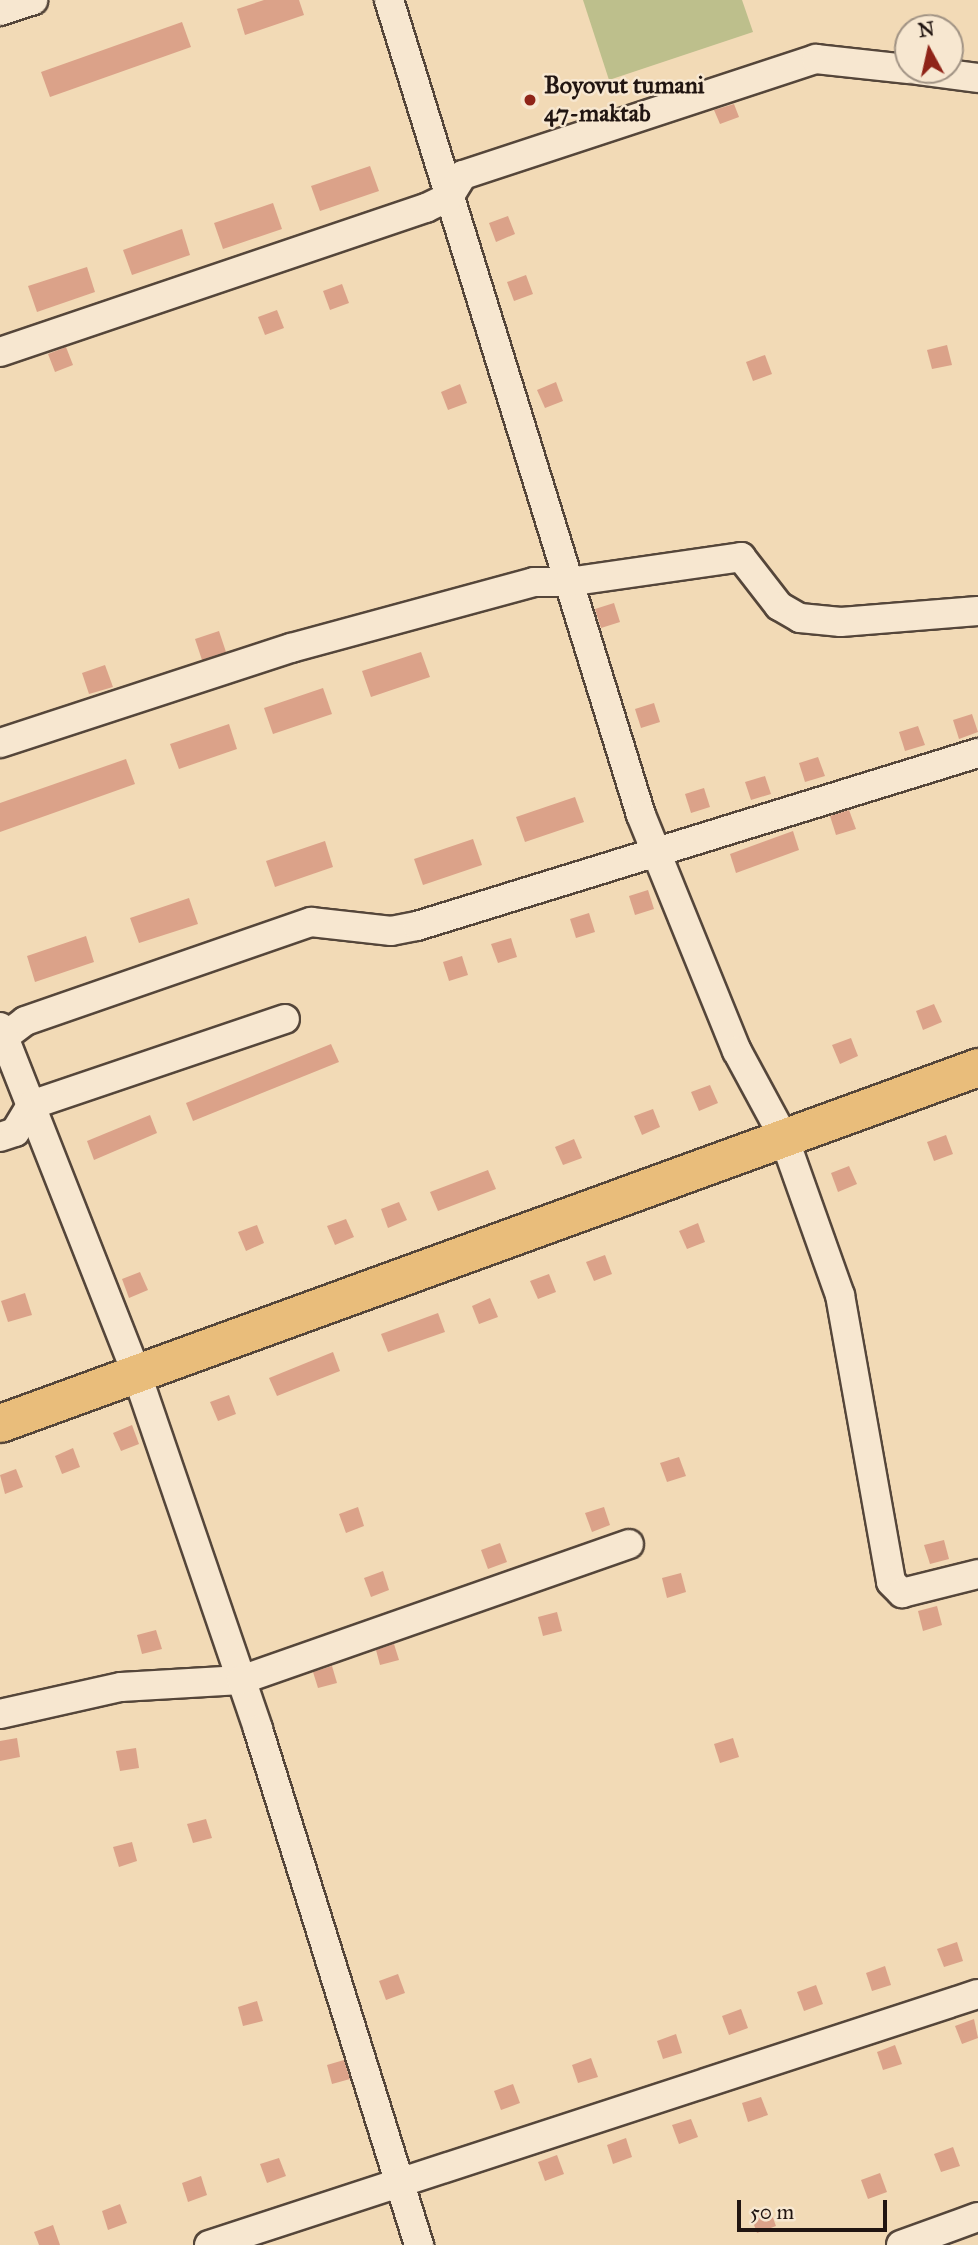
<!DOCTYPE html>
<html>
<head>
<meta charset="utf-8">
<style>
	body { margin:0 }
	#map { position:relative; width:978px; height:2245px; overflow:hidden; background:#f2dab6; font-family:"IM FELL Great Primer",serif }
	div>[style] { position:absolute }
	.green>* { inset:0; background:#bdbf8c }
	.building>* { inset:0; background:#dba289 }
	.roads { filter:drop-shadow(2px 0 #55463a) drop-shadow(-2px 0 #55463a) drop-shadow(0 2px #55463a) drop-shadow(0 -2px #55463a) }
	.minor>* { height:28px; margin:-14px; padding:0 14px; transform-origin:14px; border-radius:14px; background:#f7e7d0 }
	.major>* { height:37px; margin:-18.5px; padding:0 18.5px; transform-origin:18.5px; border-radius:18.5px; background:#e9bd7b }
	.dots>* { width:19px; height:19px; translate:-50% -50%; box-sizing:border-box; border:4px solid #f7e7d0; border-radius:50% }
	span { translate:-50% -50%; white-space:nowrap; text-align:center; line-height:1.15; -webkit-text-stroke:5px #f7e7d0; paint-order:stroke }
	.poi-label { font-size:24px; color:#211511; font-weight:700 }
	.left { translate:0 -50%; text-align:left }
	.north { position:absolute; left:894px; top:14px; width:70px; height:70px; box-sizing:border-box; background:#f7e7d0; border:2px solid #a19384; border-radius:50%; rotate:352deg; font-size:19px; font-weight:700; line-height:28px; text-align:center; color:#211511 }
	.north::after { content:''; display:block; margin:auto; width:24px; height:32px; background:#8f2418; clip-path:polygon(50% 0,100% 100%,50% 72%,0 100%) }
	.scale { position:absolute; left:737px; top:2200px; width:150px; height:32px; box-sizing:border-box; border:4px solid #211511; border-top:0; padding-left:9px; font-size:21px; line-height:24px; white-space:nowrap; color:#211511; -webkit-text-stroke:5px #f7e7d0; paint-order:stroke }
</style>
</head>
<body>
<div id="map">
	<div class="green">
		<div style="clip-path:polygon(583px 0,742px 0,753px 32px,609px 80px)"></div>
	</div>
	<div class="building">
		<div style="clip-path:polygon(264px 0,299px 0,304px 15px,245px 35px,237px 9px)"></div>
		<div style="clip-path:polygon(182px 22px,191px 47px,50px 97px,41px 72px)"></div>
		<div style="clip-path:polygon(734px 104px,739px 117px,720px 124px,714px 110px)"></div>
		<div style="clip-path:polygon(370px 166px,379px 191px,320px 211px,311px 186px)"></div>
		<div style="clip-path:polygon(273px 203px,282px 229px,223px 249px,214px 223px)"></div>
		<div style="clip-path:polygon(508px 216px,515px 234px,496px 242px,489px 223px)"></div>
		<div style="clip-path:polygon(182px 229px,190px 255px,132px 275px,123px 250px)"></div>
		<div style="clip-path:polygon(87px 267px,95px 292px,37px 312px,28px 286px)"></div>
		<div style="clip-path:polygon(526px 275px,533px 294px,514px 301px,507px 282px)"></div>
		<div style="clip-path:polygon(342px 284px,349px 303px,330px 310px,323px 291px)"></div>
		<div style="clip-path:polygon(277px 310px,284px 328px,265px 335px,258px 317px)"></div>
		<div style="clip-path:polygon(947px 345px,952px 365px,932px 369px,927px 350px)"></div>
		<div style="clip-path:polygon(66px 347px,73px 365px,55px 372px,48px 354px)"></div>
		<div style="clip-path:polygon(765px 355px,772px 374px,753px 381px,746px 362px)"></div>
		<div style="clip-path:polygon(556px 382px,563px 401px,545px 408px,537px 390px)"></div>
		<div style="clip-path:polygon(460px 384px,467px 403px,448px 410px,441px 392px)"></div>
		<div style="clip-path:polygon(614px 603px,620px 622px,601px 628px,595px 609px)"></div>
		<div style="clip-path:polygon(219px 631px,226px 652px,202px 660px,195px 639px)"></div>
		<div style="clip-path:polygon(421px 652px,430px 677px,371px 697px,362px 671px)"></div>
		<div style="clip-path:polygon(105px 665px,113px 687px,89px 694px,82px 673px)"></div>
		<div style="clip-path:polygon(323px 688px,332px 714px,273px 734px,264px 708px)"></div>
		<div style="clip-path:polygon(654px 703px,660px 722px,641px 728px,635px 709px)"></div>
		<div style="clip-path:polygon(972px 714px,978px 732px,959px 739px,953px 720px)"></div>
		<div style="clip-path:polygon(229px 724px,237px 749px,179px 769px,170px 744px)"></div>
		<div style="clip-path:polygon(918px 726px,925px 745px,905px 751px,899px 732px)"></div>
		<div style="clip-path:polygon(818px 757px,825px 776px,805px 782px,799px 763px)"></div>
		<div style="clip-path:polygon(126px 759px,135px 784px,0 832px,0 803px)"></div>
		<div style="clip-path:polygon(765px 776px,771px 794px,751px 800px,745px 782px)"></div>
		<div style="clip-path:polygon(704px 788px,710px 807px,691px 813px,685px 794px)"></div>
		<div style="clip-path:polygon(575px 797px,584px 822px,525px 842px,516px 817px)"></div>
		<div style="clip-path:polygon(849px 810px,856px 829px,836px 835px,830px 816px)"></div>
		<div style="clip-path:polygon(793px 831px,799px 850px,736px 873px,730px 854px)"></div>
		<div style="clip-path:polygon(473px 839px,482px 865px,423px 885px,414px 859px)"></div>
		<div style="clip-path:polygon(325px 841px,333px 867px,275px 887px,266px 861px)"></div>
		<div style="clip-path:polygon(648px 890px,654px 909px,635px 915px,629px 896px)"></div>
		<div style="clip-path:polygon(189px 898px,198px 924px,139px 943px,130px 918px)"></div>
		<div style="clip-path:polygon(589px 913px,595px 932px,576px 938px,570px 919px)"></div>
		<div style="clip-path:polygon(86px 936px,94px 962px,35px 982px,27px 956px)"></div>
		<div style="clip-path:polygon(511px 938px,517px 957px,498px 963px,491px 944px)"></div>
		<div style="clip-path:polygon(462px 956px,468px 975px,449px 981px,443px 962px)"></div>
		<div style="clip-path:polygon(934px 1004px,942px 1022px,923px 1030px,916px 1011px)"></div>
		<div style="clip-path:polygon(851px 1038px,858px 1056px,840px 1064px,832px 1045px)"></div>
		<div style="clip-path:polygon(331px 1044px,339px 1062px,193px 1121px,186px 1103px)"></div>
		<div style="clip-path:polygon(710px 1085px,718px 1103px,699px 1111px,691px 1092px)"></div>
		<div style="clip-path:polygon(653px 1109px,660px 1127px,642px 1135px,634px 1116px)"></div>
		<div style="clip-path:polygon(150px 1115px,157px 1133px,94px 1160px,87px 1141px)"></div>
		<div style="clip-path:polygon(946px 1135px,953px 1154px,934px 1161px,927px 1142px)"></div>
		<div style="clip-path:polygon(574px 1139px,582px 1158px,563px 1165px,555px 1147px)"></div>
		<div style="clip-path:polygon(849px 1166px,857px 1184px,838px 1192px,831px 1173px)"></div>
		<div style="clip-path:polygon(488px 1170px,496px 1189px,438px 1211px,430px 1192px)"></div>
		<div style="clip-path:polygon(399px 1202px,407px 1220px,388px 1228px,381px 1209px)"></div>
		<div style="clip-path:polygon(346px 1219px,354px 1237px,335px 1245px,327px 1226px)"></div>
		<div style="clip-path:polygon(698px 1223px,705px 1242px,687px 1249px,679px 1231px)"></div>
		<div style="clip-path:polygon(257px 1225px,264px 1243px,246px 1251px,238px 1232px)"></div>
		<div style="clip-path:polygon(605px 1255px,612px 1274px,594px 1281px,586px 1262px)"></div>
		<div style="clip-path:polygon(140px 1272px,148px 1290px,129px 1298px,122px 1279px)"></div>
		<div style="clip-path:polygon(549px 1274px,556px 1292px,538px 1299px,530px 1281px)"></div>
		<div style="clip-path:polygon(25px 1293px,32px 1315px,8px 1322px,1px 1301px)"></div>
		<div style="clip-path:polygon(490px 1298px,498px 1317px,479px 1324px,472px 1306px)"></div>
		<div style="clip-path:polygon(438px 1313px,445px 1332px,388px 1352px,381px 1334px)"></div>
		<div style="clip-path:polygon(333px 1352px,340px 1371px,277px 1396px,269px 1378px)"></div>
		<div style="clip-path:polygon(229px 1395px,236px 1414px,218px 1421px,210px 1402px)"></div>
		<div style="clip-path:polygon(132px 1425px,139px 1444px,121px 1451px,113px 1433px)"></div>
		<div style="clip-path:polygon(73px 1448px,80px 1467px,62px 1474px,55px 1456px)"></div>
		<div style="clip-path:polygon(679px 1457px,686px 1476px,667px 1482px,660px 1463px)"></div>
		<div style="clip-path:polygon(16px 1469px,23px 1487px,5px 1494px,0 1475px)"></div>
		<div style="clip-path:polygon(358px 1507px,364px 1526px,346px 1533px,339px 1514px)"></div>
		<div style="clip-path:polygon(604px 1507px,610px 1525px,592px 1532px,585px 1513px)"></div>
		<div style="clip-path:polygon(944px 1540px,949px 1559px,930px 1564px,924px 1545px)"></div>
		<div style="clip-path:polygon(500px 1543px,507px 1562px,488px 1569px,481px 1550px)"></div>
		<div style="clip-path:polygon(383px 1571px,389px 1590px,371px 1597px,364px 1578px)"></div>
		<div style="clip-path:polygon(681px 1573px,686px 1592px,667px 1598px,662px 1578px)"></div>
		<div style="clip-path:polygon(937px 1606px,942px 1625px,923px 1631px,918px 1611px)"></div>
		<div style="clip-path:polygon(557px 1612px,562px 1631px,543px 1636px,538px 1617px)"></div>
		<div style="clip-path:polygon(156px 1630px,162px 1649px,142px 1654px,137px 1635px)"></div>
		<div style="clip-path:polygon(394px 1644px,399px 1660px,380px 1665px,376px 1650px)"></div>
		<div style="clip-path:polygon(332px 1666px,337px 1683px,318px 1688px,313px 1672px)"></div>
		<div style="clip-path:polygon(17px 1738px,20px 1757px,0 1761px,0 1741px)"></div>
		<div style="clip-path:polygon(733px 1738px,739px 1757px,720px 1763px,714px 1744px)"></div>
		<div style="clip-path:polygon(136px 1748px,139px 1768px,120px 1771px,116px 1751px)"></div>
		<div style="clip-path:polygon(206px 1819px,212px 1838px,193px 1843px,187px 1824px)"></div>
		<div style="clip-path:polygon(132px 1842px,137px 1861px,119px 1867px,113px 1847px)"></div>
		<div style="clip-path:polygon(957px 1942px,963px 1961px,944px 1967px,937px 1949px)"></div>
		<div style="clip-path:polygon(885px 1966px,891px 1985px,872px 1991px,866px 1973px)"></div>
		<div style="clip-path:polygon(398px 1974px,405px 1993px,386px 2000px,379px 1981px)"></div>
		<div style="clip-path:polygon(816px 1985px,823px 2004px,804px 2011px,797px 1992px)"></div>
		<div style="clip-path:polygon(257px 2001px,263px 2021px,243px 2026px,238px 2007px)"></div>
		<div style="clip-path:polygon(741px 2009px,748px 2028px,729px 2035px,722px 2016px)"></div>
		<div style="clip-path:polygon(974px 2019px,978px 2038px,962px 2044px,955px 2026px)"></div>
		<div style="clip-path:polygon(676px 2034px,682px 2053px,663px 2059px,657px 2041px)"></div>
		<div style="clip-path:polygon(895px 2045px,902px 2064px,883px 2070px,877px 2052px)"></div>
		<div style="clip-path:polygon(591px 2058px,598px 2077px,578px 2083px,572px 2065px)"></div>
		<div style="clip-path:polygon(344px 2060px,350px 2079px,332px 2084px,327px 2065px)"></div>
		<div style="clip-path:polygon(513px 2084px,520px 2103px,501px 2110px,494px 2091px)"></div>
		<div style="clip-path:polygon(761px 2097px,768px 2115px,748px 2122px,742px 2103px)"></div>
		<div style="clip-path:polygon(691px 2119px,698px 2137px,679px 2144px,672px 2125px)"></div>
		<div style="clip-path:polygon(626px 2138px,632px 2157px,613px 2164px,607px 2145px)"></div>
		<div style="clip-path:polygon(953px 2147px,960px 2166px,941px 2172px,934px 2154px)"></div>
		<div style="clip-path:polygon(557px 2155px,564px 2174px,545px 2181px,538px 2162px)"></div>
		<div style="clip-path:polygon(279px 2158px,286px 2176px,267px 2183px,260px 2164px)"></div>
		<div style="clip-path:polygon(880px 2173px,887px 2192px,868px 2199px,861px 2180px)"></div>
		<div style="clip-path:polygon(201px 2176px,207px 2195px,188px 2202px,182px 2183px)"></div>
		<div style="clip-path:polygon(120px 2204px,127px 2223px,108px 2230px,102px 2211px)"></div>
		<div style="clip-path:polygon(769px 2207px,776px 2226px,757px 2233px,750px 2214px)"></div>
		<div style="clip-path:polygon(53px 2225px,60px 2245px,39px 2245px,34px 2232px)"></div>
	</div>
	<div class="roads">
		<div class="minor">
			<div style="left:389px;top:0;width:853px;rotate:72.82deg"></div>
			<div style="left:641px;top:815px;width:255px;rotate:67.9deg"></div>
			<div style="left:737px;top:1051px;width:99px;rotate:61.6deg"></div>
			<div style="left:784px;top:1138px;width:167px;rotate:70.4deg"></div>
			<div style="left:840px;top:1295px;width:291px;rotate:79.9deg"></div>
			<div style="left:891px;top:1582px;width:16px;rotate:45deg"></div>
			<div style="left:902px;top:1593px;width:78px;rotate:-14deg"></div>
			<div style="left:0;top:11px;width:35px;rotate:-18deg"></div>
			<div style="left:917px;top:70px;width:62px;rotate:7.5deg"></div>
			<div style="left:0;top:352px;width:450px;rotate:-18.7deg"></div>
			<div style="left:426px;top:208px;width:25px;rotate:-26deg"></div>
			<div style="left:449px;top:197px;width:26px;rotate:-58deg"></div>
			<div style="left:463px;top:175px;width:372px;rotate:-18.2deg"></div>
			<div style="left:816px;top:59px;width:93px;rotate:6.2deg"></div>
			<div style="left:0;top:743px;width:306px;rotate:-18.1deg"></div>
			<div style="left:291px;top:648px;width:252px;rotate:-15.2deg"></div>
			<div style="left:534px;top:582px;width:34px"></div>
			<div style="left:568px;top:582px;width:175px;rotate:-8.2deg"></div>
			<div style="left:741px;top:557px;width:62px;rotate:52.2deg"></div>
			<div style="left:779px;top:606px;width:24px;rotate:30deg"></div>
			<div style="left:800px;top:618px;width:41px;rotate:5.6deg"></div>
			<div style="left:841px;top:622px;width:137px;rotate:-4.6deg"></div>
			<div style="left:0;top:1027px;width:371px;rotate:68.5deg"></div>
			<div style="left:136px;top:1372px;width:377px;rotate:71.1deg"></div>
			<div style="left:258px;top:1729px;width:541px;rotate:72.67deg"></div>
			<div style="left:0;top:1040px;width:31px;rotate:-37deg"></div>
			<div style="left:25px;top:1021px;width:303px;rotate:-19.1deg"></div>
			<div style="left:311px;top:922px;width:81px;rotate:6.4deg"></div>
			<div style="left:391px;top:931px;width:26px;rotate:-11deg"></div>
			<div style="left:417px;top:926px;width:587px;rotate:-17.14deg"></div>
			<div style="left:0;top:1137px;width:16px;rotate:-18deg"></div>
			<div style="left:15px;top:1132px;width:31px;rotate:-59deg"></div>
			<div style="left:31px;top:1105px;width:268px;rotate:-18.7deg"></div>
			<div style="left:0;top:1714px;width:124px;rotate:-12.6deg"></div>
			<div style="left:121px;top:1687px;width:120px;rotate:-3.3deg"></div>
			<div style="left:241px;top:1680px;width:411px;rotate:-19.3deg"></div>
			<div style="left:209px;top:2245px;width:809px;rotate:-18.08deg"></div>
			<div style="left:901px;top:2245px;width:82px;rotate:-20deg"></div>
		</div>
		<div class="major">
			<div style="left:0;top:1423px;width:1041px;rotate:-20deg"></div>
		</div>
	</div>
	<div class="dots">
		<div style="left:530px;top:100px;background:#8f2418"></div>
	</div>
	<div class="poi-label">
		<span class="left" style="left:544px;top:100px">Boyovut tumani<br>47-maktab</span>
	</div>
	<div class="north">N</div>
	<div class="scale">50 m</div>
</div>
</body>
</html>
